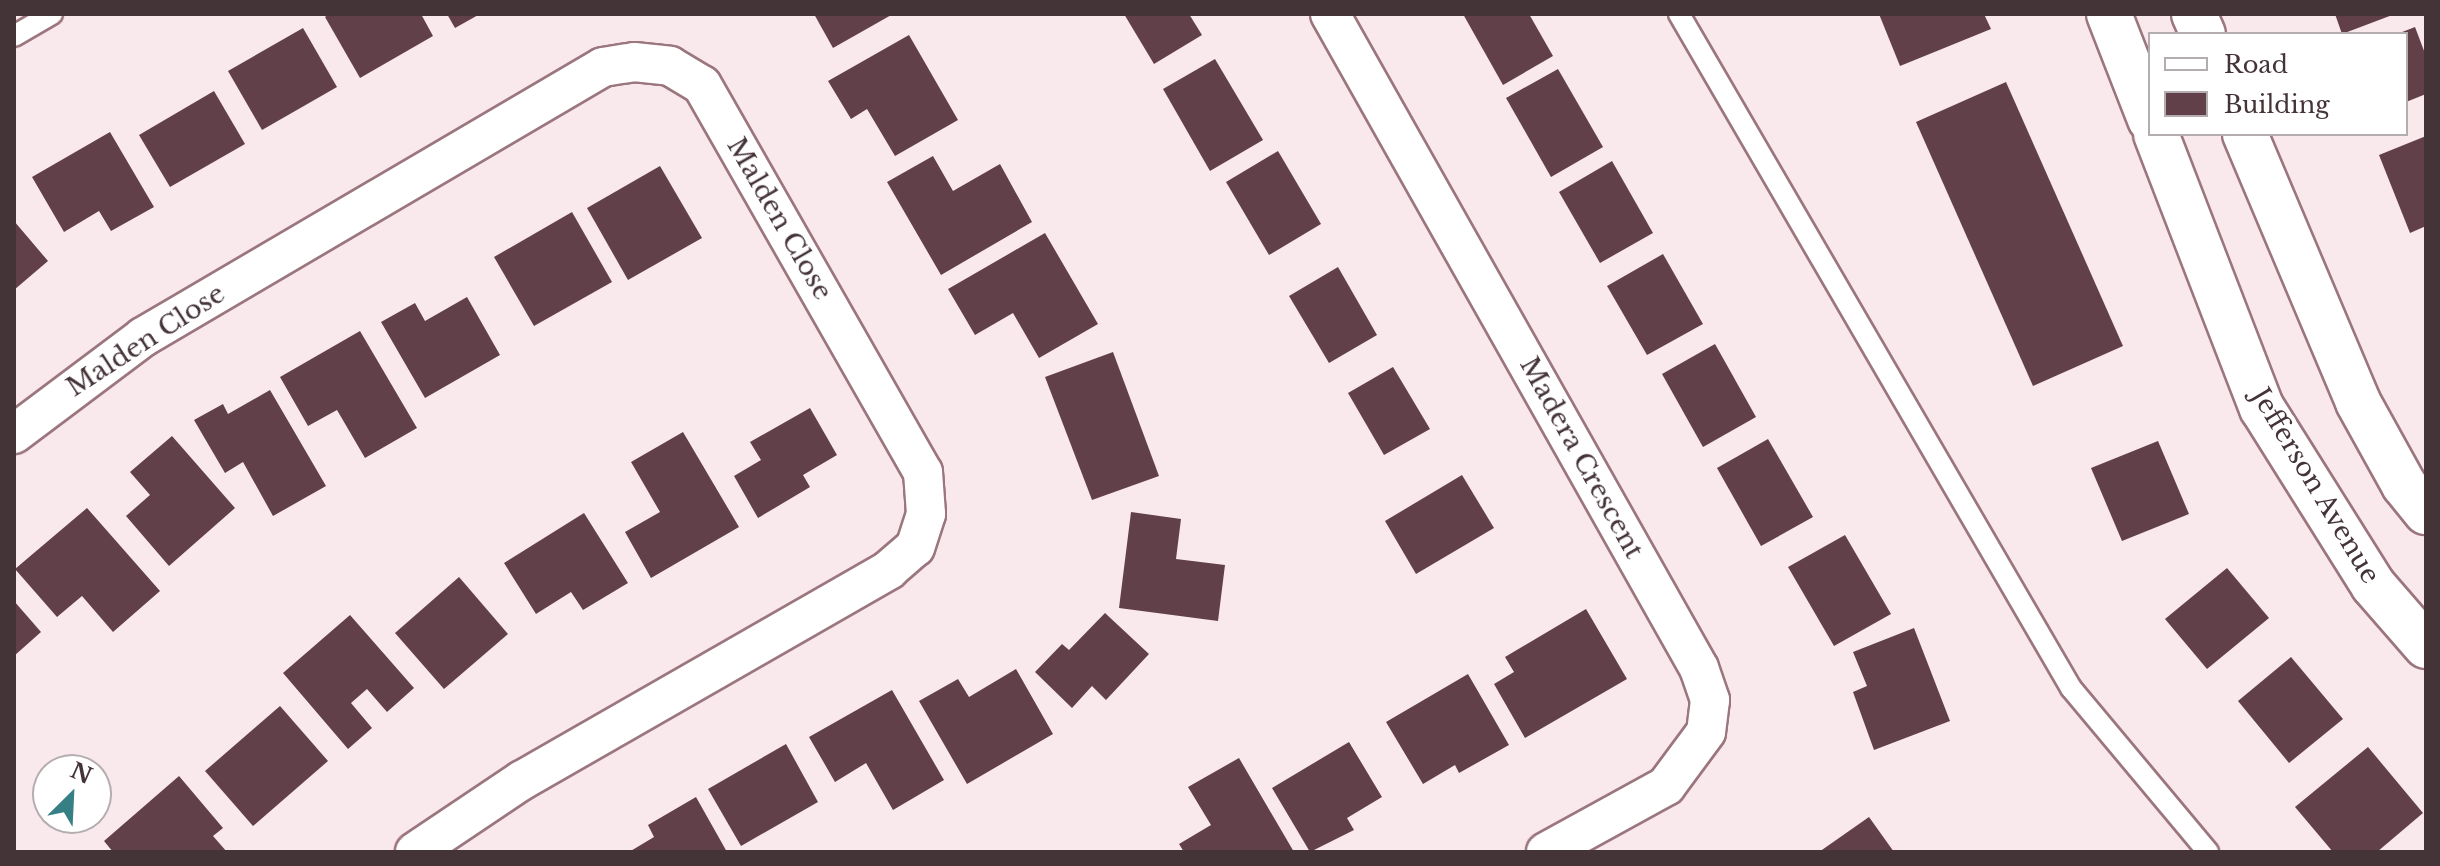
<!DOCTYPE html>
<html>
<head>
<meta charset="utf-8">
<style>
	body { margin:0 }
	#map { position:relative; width:2440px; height:866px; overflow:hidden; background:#fae9ec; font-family:"Libre Baskerville",serif }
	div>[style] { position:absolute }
	.building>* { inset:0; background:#614049 }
	.roads { filter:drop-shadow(2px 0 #9b767f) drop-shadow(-2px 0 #9b767f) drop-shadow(0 2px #9b767f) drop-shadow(0 -2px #9b767f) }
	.lane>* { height:20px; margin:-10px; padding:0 10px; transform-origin:10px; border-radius:10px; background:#fff }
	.street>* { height:38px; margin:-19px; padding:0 19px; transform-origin:19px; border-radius:19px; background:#fff }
	.secondary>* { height:44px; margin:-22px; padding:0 22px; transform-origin:22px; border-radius:22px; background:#fff }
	span { translate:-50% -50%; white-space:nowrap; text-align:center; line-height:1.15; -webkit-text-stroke:8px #fff; paint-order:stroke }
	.street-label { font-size:26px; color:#443337 }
	.frame { position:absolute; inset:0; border:16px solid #443337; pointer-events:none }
	.legend { position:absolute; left:2148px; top:32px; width:260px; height:104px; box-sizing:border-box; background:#fff; border:2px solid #b4adaf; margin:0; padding:10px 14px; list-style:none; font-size:24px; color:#443337 }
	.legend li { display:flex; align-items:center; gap:16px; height:40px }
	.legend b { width:40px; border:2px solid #b4adaf }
	.north { position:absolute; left:32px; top:754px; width:80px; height:80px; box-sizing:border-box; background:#fff; border:2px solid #b4adaf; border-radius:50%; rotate:24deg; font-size:22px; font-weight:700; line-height:32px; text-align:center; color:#443337 }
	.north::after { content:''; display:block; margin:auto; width:28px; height:36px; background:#367f84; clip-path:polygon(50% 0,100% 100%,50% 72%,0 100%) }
</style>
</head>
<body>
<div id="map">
	<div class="building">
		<div style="clip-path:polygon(329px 14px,421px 14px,433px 36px,360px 78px,325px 17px)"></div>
		<div style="clip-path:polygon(447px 14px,480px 14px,455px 28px)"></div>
		<div style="clip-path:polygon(814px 14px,893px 14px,833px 48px)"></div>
		<div style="clip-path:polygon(1124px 14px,1189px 14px,1202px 35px,1154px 64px)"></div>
		<div style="clip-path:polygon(1463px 14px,1529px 14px,1553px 56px,1503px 85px)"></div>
		<div style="clip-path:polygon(1879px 14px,1984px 14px,1991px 29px,1900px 66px)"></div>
		<div style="clip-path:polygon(2335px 14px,2395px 14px,2342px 34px)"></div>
		<div style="clip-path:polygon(2415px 27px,2426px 56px,2426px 94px,2406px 102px,2406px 34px,2397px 34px)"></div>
		<div style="clip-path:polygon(303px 28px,337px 87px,262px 130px,228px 71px)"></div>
		<div style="clip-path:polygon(909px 35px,958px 120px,895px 156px,867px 109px,851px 119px,828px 81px)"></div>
		<div style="clip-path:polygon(1215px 59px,1263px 140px,1210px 171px,1163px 89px)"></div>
		<div style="clip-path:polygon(1558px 69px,1603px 147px,1551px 177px,1506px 98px)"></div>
		<div style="clip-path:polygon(2006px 82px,2123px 346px,2033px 386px,1916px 122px)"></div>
		<div style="clip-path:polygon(214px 91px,245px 144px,170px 187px,139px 135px)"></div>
		<div style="clip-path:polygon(110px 132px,154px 207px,111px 231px,99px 211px,64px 232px,32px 177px)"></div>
		<div style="clip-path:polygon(2426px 136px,2426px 226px,2410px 233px,2379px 155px)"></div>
		<div style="clip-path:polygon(1278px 151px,1321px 224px,1269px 255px,1226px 182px)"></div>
		<div style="clip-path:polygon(933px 156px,953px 191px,1000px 164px,1032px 222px,941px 275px,887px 182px)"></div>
		<div style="clip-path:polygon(1612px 161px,1653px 233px,1600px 263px,1559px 192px)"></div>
		<div style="clip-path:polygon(660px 166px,702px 238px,628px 280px,587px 208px)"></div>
		<div style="clip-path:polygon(572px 212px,612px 282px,534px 326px,494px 257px)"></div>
		<div style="clip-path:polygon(14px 221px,48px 261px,14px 290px)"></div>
		<div style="clip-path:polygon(1045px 233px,1098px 324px,1039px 358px,1013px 313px,975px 335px,948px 289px)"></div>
		<div style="clip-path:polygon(1663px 254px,1703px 324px,1647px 355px,1607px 286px)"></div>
		<div style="clip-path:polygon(1338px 267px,1377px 335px,1329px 363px,1289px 296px)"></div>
		<div style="clip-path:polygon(467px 297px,500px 355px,425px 398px,381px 322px,415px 303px,425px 321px)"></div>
		<div style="clip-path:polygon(360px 331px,417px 428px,365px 458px,337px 410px,308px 426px,280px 377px)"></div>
		<div style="clip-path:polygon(1715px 344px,1756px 417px,1703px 447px,1662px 374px)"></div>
		<div style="clip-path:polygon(1113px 352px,1159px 476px,1092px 500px,1045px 377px)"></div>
		<div style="clip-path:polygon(1393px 367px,1430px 429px,1384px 455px,1348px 393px)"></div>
		<div style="clip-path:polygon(270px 390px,326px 486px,273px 516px,243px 462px,225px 473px,194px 420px,223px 404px,228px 414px)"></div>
		<div style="clip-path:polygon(810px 408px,837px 455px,803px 475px,810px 487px,758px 518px,734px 476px,761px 460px,750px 442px)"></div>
		<div style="clip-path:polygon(683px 432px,739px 527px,651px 578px,625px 532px,660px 512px,631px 462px)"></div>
		<div style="clip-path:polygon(172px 436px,235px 508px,169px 566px,126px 516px,150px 495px,130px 472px)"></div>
		<div style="clip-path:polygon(1768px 439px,1813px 517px,1761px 546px,1717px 468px)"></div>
		<div style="clip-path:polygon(2158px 441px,2189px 514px,2122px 541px,2091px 468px)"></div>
		<div style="clip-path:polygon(1462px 475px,1494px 528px,1416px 574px,1385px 521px)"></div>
		<div style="clip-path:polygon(87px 508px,160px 591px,113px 632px,82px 596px,57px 617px,15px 569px)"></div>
		<div style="clip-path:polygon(1131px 512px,1181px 519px,1176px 559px,1225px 565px,1218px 621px,1119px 608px)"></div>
		<div style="clip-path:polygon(584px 513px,628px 583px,583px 610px,571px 592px,536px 614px,504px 563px)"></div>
		<div style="clip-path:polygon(1845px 535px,1891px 614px,1834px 646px,1788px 567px)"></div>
		<div style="clip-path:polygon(2227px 568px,2269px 618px,2207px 669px,2165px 619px)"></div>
		<div style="clip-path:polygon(459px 577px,508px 634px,444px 689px,395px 633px)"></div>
		<div style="clip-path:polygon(14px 601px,41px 632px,14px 656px)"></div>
		<div style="clip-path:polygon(1586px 609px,1627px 679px,1525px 738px,1494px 684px,1514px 672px,1505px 657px)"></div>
		<div style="clip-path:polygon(1105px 613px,1149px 654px,1106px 700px,1092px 686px,1072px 708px,1035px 672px,1062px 644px,1069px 650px)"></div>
		<div style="clip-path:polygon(350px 615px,414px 688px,387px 712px,367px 689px,351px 703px,372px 728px,348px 749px,283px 673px)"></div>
		<div style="clip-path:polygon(1914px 628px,1950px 721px,1874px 750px,1853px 692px,1867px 686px,1853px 652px)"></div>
		<div style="clip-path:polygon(2291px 657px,2343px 719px,2289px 763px,2238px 701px)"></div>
		<div style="clip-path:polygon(1016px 669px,1053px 734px,967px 784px,919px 701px,958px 679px,969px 697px)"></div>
		<div style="clip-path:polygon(1468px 674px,1509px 745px,1459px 773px,1455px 765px,1423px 784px,1386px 722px)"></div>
		<div style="clip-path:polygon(892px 690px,944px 780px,893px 810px,866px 763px,835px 782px,809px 737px)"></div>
		<div style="clip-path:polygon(280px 706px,328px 761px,253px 826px,205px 771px)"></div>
		<div style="clip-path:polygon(1349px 742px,1382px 797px,1347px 818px,1354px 830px,1310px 852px,1272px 788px)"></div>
		<div style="clip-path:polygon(786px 744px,818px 802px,741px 846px,708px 789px)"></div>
		<div style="clip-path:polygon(2368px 747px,2423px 813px,2377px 852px,2333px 852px,2295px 807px)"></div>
		<div style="clip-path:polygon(1239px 758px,1294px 852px,1184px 852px,1179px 844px,1211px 825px,1188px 787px)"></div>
		<div style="clip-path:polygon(179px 776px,223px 828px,213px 836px,227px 852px,113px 852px,104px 841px)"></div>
		<div style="clip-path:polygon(696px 797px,727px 852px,629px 852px,654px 837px,648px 825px)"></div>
		<div style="clip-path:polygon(1869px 817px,1894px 852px,1819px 852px)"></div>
	</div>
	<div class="roads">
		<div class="lane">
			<div style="left:1679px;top:14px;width:780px;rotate:59.82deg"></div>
			<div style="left:2071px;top:688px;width:214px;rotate:50.1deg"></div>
			<div style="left:14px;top:36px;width:44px;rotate:-30.1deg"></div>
		</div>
		<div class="street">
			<div style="left:1330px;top:14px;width:751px;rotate:60.57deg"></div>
			<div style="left:1699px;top:668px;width:34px;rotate:71deg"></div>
			<div style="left:1710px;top:700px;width:32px;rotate:97deg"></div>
			<div style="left:1706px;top:732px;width:67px;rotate:126.5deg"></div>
			<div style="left:1666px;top:786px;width:137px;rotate:151.2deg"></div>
			<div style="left:14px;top:434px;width:161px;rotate:-36.9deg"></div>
			<div style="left:143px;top:337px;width:533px;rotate:-30.41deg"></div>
			<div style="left:603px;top:67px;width:31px;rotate:-9deg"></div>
			<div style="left:634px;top:62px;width:36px;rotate:6deg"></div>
			<div style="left:670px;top:66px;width:37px;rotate:31deg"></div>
			<div style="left:702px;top:85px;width:446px;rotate:60.3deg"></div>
			<div style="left:923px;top:472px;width:42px;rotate:85.9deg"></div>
			<div style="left:926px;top:514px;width:35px;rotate:108deg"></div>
			<div style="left:915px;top:547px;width:35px;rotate:139deg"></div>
			<div style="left:889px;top:570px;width:423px;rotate:150.2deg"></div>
			<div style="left:522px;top:780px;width:129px;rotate:146.1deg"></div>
		</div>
		<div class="secondary">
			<div style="left:2109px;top:14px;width:113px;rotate:68.7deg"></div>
			<div style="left:2194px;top:14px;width:22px;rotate:66deg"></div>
			<div style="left:2156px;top:134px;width:294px;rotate:68.9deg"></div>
			<div style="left:2262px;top:408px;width:209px;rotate:57.9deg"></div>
			<div style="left:2373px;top:585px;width:81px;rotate:49deg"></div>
			<div style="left:2245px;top:134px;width:291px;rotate:67.1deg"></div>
			<div style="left:2358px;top:402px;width:95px;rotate:61deg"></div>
			<div style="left:2404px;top:485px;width:35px;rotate:51deg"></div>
		</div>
	</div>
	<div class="street-label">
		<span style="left:779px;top:219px;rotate:60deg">Malden Close</span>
		<span style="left:146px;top:341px;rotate:-33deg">Malden Close</span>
		<span style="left:1581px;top:458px;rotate:61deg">Madera Crescent</span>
		<span style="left:2315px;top:486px;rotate:59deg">Jefferson Avenue</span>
	</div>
	<div class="frame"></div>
	<ul class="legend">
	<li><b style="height:10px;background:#fff"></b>Road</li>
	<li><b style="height:22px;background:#614049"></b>Building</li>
	</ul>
	<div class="north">N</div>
</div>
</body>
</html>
